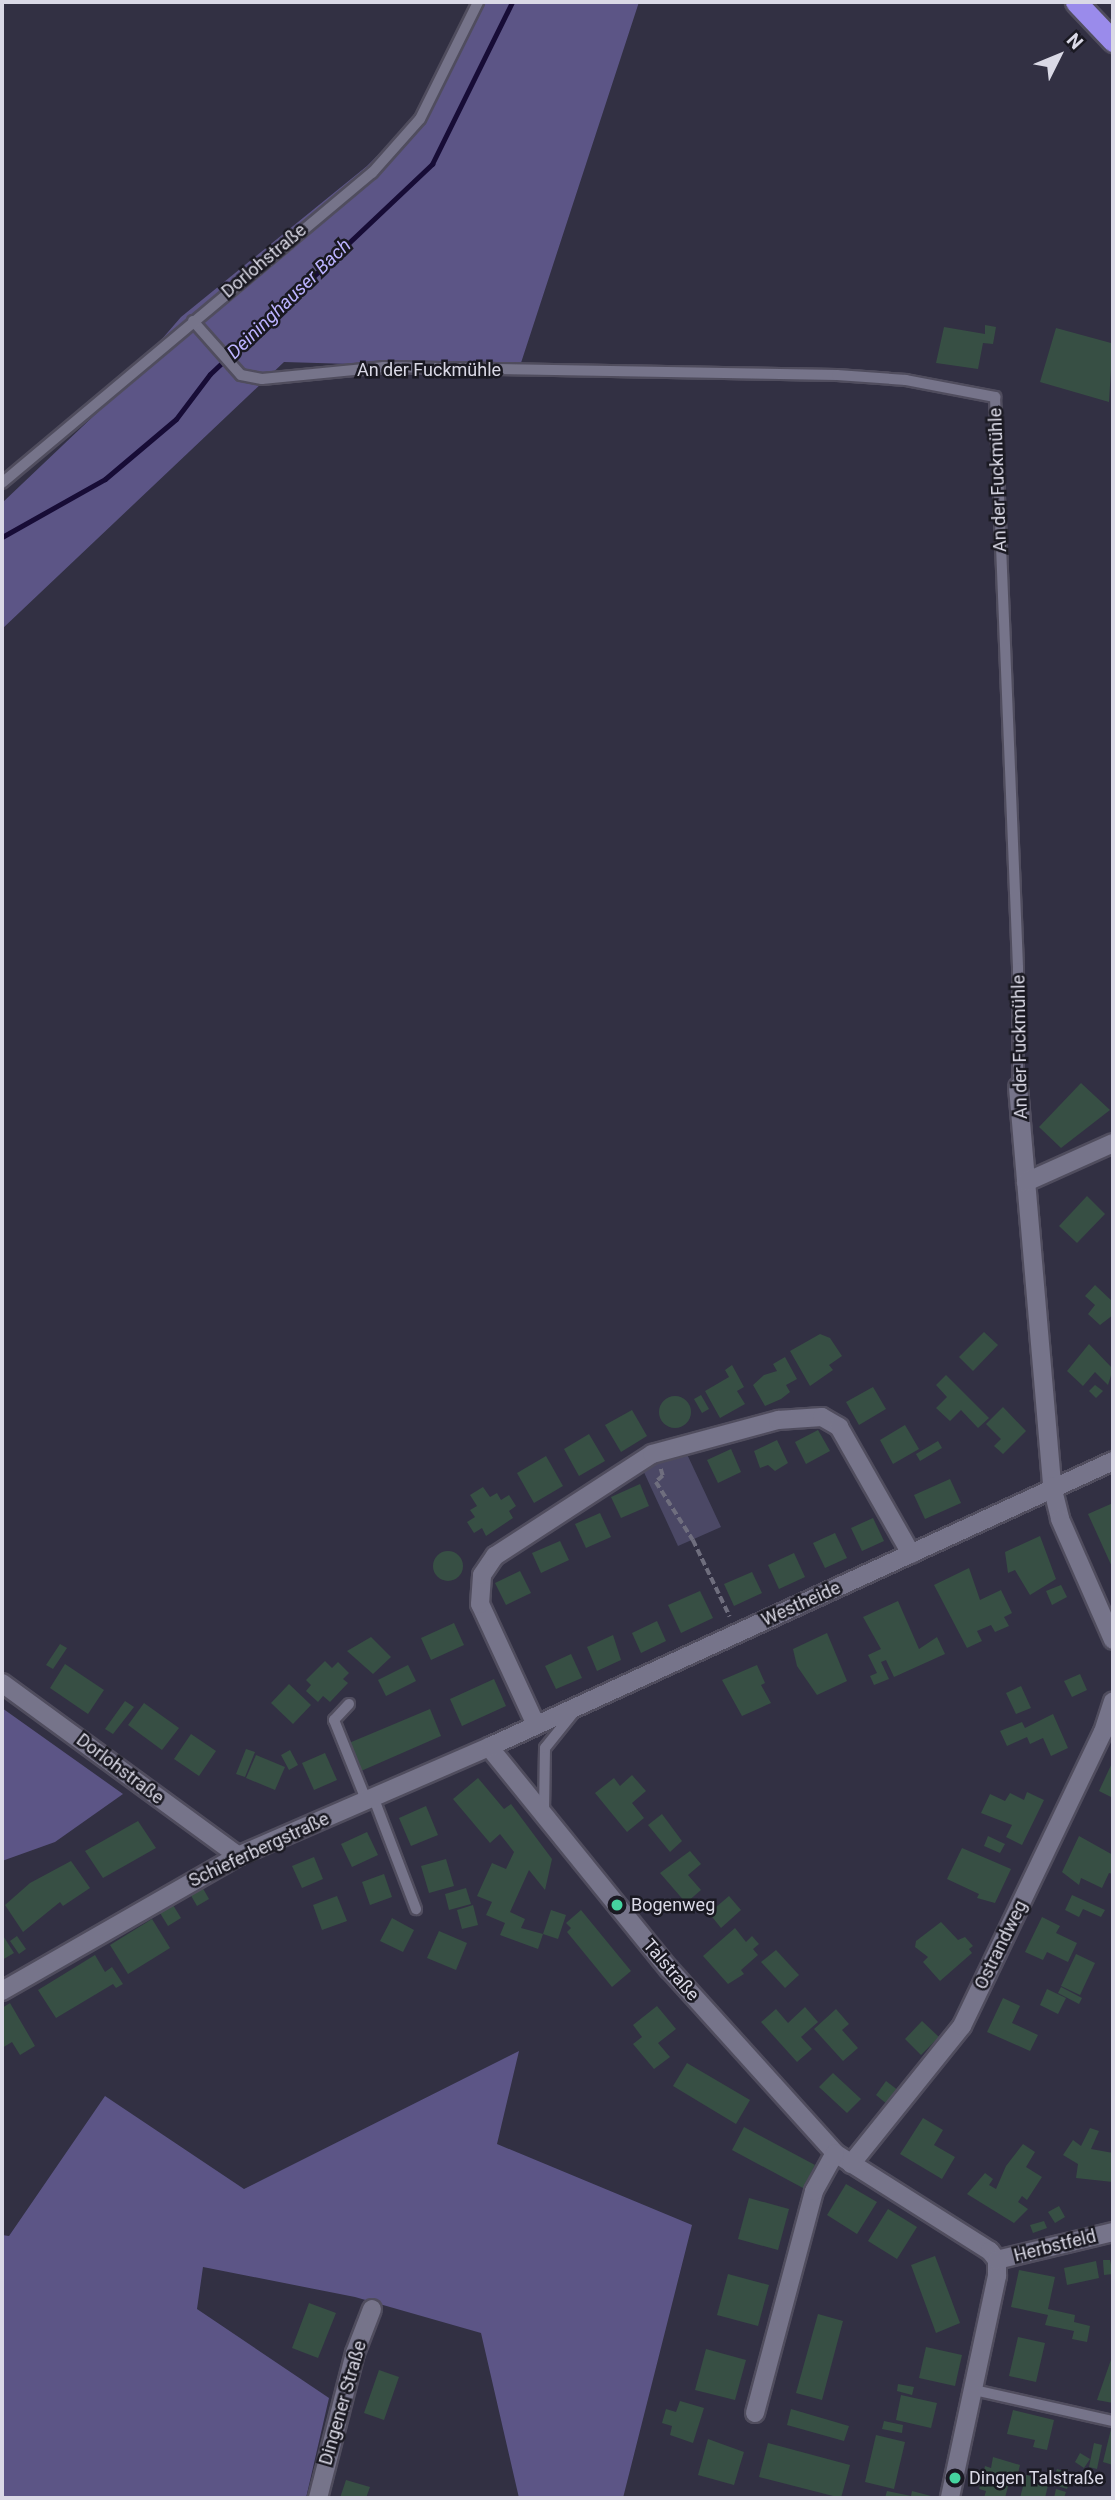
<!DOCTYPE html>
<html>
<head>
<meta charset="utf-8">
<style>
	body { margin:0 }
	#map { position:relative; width:1115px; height:2500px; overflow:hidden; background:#323043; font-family:Roboto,sans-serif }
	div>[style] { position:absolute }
	.green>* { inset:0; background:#4b4865 }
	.forest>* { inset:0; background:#5c5586 }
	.stream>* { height:5px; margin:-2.5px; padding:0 2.5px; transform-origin:2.5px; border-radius:2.5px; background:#170c36 }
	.building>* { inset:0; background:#374f44 }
	.round { border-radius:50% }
	.path>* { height:3.5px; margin-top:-1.75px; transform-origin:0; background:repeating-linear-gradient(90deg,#6f6e7e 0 7px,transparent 0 10.5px) }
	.roads { filter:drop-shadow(2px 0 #504d5e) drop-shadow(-2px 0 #504d5e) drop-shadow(0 2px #504d5e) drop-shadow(0 -2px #504d5e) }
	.service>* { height:10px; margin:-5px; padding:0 5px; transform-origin:5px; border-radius:5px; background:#76748a }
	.minor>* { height:18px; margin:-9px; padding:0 9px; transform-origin:9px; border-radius:9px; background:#76748a }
	.motorway>* { height:21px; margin:-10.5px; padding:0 10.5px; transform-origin:10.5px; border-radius:10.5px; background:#9a8beb }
	.dots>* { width:19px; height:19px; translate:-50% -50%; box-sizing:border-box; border:4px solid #1a1922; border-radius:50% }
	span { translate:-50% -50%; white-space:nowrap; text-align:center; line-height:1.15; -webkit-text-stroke:5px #1a1922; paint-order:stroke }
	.street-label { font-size:18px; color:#dad9e6 }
	.poi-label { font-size:18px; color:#dad9e6 }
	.left { translate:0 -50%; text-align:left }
	.water-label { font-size:19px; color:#bcb3ff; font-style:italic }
	.frame { position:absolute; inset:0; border:4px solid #dad9e6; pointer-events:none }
	.north { position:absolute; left:1024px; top:21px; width:70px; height:70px; -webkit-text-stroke:5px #1a1922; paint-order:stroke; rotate:47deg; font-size:19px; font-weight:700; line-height:28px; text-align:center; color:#dad9e6 }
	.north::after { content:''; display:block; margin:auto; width:24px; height:32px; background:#dad9e6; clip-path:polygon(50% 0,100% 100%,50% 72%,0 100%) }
</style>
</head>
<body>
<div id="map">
	<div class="green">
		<div style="clip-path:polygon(686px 1452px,721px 1527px,678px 1546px,642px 1468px)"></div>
	</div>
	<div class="forest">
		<div style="clip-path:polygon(472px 2px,639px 2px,519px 369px,284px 362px,2px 629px,2px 503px,103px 407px,181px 317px,367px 166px,400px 133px,432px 92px)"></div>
		<div style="clip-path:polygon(2px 1708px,123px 1794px,55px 1842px,2px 1861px)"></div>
		<div style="clip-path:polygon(519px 2051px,497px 2144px,692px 2225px,623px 2498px,519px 2498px,481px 2333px,355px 2297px,203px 2267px,197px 2309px,329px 2398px,306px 2498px,2px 2498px,2px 2235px,9px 2236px,105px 2096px,244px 2189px)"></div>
	</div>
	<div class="stream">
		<div style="left:2px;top:537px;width:118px;rotate:-29.4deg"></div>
		<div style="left:105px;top:479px;width:93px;rotate:-40.2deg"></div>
		<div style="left:176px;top:419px;width:56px;rotate:-52.9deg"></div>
		<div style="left:210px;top:374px;width:306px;rotate:-43.4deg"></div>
		<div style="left:432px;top:164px;width:181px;rotate:-63.7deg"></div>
	</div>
	<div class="building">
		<div style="clip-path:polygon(985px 325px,996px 327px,993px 344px,983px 343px,978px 369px,936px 363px,944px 327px,985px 334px)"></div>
		<div style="clip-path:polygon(1056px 328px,1111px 343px,1113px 338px,1109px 402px,1040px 382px)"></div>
		<div style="clip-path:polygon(1081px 1083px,1110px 1110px,1061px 1148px,1039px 1127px)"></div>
		<div style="clip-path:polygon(1087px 1196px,1105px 1214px,1077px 1243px,1059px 1226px)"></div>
		<div style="clip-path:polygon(1095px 1285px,1113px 1302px,1113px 1315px,1100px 1325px,1088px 1314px,1095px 1305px,1085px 1296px)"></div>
		<div style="clip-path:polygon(984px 1332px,998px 1345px,973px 1371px,959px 1357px)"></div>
		<div style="clip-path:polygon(820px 1334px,830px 1338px,842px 1356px,829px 1365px,833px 1370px,810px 1386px,790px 1351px)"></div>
		<div style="clip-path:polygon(1089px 1344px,1113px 1369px,1108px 1385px,1095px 1372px,1083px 1386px,1067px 1371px)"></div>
		<div style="clip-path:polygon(785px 1357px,797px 1379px,786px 1385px,790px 1392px,781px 1399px,765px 1406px,753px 1385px,764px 1375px,777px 1371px,773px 1364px)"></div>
		<div style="clip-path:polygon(732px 1365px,744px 1387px,737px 1391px,745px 1404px,720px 1418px,705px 1391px,729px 1377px,725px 1370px)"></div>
		<div style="clip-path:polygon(946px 1375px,989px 1418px,978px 1428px,961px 1410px,950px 1421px,936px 1408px,947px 1397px,936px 1385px)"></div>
		<div style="clip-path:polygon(1095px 1385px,1103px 1391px,1096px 1398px,1089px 1391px)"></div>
		<div style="clip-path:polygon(873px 1387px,886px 1409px,859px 1425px,846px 1402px)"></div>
		<div style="clip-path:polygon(701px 1395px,709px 1409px,702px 1413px,694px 1399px)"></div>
		<div class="round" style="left:659px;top:1396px;width:32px;height:32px"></div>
		<div style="clip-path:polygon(1003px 1407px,1026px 1431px,1003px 1454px,994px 1446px,1001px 1439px,986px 1424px)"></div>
		<div style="clip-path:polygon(632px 1410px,647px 1436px,621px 1452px,605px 1425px)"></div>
		<div style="clip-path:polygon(905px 1425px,919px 1449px,893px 1464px,880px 1440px)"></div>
		<div style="clip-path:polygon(818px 1430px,830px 1451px,806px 1464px,795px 1442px)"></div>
		<div style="clip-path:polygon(589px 1434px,605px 1461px,579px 1476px,564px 1449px)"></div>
		<div style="clip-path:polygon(777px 1440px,788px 1463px,775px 1471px,768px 1465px,760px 1468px,754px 1451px)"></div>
		<div style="clip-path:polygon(938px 1441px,942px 1448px,920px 1461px,916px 1454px)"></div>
		<div style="clip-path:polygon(731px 1449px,741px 1472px,718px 1483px,707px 1460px)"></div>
		<div style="clip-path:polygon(546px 1456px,563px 1486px,534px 1503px,517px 1473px)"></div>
		<div style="clip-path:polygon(950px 1479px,961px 1503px,925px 1519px,914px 1495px)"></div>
		<div style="clip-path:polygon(640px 1484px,649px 1506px,621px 1518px,611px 1497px)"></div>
		<div style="clip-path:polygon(483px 1487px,490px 1497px,497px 1493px,501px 1500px,509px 1495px,516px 1506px,509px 1511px,513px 1518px,486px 1536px,482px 1528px,474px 1533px,467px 1522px,475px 1517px,470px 1510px,477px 1506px,470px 1495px)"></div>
		<div style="clip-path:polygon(1113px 1503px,1113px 1569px,1088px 1514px)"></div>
		<div style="clip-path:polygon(600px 1513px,611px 1537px,586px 1548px,575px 1524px)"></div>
		<div style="clip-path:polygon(873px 1518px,884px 1541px,862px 1551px,851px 1528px)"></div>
		<div style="clip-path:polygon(835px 1533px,847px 1558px,825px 1568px,813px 1543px)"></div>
		<div style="clip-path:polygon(1040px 1536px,1056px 1579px,1030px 1595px,1015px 1570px,1008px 1573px,1005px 1552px)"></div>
		<div style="clip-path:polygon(560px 1541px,569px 1560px,541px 1573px,532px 1553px)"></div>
		<div class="round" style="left:433px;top:1551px;width:30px;height:30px"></div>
		<div style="clip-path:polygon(794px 1553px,805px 1577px,779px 1589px,768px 1565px)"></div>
		<div style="clip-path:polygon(969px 1568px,980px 1600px,1001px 1590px,1012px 1613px,1004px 1617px,1009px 1626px,995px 1632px,991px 1625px,977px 1631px,982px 1641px,967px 1648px,934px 1585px)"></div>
		<div style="clip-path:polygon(520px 1571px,531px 1593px,506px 1605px,495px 1583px)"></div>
		<div style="clip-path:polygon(752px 1572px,762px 1593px,734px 1606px,724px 1584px)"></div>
		<div style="clip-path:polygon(1061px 1585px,1067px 1597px,1052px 1605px,1046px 1591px)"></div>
		<div style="clip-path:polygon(700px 1591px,713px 1618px,681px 1633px,668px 1605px)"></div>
		<div style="clip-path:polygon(898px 1601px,919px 1649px,937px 1637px,945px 1654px,894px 1677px,886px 1660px,881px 1662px,889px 1679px,874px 1685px,870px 1676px,877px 1673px,868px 1655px,881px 1649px,863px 1617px)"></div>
		<div style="clip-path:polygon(657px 1621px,666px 1641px,641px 1653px,632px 1633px)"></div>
		<div style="clip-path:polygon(454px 1623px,464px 1645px,431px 1660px,421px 1638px)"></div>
		<div style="clip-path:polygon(827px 1633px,847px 1681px,817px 1695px,797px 1666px,793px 1649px)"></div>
		<div style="clip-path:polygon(613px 1635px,621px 1660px,597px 1671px,587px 1647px)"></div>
		<div style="clip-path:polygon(371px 1637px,391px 1657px,373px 1674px,347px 1651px)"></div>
		<div style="clip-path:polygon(60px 1644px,67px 1648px,53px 1669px,46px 1665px)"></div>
		<div style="clip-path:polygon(571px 1654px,582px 1678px,556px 1689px,545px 1666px)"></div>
		<div style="clip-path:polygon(325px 1661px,332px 1668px,338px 1662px,349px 1673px,343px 1679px,348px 1683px,330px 1702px,323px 1696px,318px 1702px,306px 1691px,311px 1685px,306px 1680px)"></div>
		<div style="clip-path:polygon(65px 1664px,104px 1690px,88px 1714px,50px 1688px)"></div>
		<div style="clip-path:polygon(408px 1665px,416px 1681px,386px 1696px,378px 1680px)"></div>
		<div style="clip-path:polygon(757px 1665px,765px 1683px,761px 1685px,771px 1703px,742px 1716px,722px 1680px)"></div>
		<div style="clip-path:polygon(1080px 1674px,1087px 1690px,1072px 1697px,1064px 1681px)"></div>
		<div style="clip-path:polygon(494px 1679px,506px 1706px,462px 1726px,450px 1699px)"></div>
		<div style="clip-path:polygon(289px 1684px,311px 1705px,293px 1724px,271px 1703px)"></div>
		<div style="clip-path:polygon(1021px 1686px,1031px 1708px,1016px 1714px,1006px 1693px)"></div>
		<div style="clip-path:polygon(125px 1701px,134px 1707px,113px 1734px,105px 1729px)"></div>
		<div style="clip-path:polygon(144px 1703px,179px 1728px,162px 1750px,128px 1725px)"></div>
		<div style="clip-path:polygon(430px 1709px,441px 1736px,361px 1771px,349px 1743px)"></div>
		<div style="clip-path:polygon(1053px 1714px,1068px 1748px,1051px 1756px,1043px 1738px,1030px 1744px,1027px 1737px,1007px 1746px,1000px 1731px,1022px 1722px,1025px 1728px)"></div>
		<div style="clip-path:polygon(191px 1734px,216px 1751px,199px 1776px,174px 1759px)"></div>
		<div style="clip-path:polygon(246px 1749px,255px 1752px,245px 1777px,236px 1774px)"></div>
		<div style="clip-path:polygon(290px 1750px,298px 1765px,289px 1770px,281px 1755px)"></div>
		<div style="clip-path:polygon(325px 1753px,337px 1780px,314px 1790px,302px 1763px)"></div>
		<div style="clip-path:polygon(256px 1755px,285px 1767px,275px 1790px,246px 1778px)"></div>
		<div style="clip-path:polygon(1113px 1761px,1113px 1798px,1099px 1791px)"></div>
		<div style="clip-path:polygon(632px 1775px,646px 1791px,632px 1803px,644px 1818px,627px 1832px,595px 1793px,614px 1778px,620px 1786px)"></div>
		<div style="clip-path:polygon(478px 1778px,504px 1809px,511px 1804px,552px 1859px,545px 1890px,529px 1870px,510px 1912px,525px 1919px,521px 1928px,543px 1934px,551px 1910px,566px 1915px,558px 1939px,543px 1934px,538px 1949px,500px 1935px,505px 1923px,486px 1915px,492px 1902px,477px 1896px,492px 1863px,506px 1869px,514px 1852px,500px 1834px,490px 1843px,453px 1799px)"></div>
		<div style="clip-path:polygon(1027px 1792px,1044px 1800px,1022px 1845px,1006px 1837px,1012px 1825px,981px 1813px,990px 1794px,1005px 1801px,1010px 1793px,1024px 1800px)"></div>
		<div style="clip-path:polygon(426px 1806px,438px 1835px,411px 1846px,399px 1818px)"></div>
		<div style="clip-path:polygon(662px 1814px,682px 1841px,670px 1852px,648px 1825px)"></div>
		<div style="clip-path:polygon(138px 1821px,156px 1848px,103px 1878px,85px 1851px)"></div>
		<div style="clip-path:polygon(367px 1832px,378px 1855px,352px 1867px,341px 1844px)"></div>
		<div style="clip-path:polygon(988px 1836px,1005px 1844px,1000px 1853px,984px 1846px)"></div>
		<div style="clip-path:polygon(1079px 1836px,1113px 1855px,1113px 1874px,1109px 1873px,1102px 1888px,1081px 1878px,1079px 1885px,1062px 1872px)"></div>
		<div style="clip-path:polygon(962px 1848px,1011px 1869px,995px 1903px,977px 1898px,979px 1894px,947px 1879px)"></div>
		<div style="clip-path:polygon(690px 1851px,701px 1864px,688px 1875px,701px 1890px,686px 1903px,660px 1873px)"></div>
		<div style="clip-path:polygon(314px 1857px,323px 1879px,302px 1888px,292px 1866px)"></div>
		<div style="clip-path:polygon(446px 1859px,454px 1886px,429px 1893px,421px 1866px)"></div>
		<div style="clip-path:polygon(71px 1861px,90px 1888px,63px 1906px,60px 1902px,23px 1932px,5px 1905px,30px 1883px)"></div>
		<div style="clip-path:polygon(384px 1874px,392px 1897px,370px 1905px,362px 1882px)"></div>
		<div style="clip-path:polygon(201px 1885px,209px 1899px,197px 1906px,189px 1892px)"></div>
		<div style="clip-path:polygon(466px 1888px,471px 1904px,449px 1910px,445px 1894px)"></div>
		<div style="clip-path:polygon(1072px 1895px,1105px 1910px,1101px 1917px,1083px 1909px,1079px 1917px,1065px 1910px)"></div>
		<div style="clip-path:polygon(337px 1896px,347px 1921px,322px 1930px,313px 1905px)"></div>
		<div style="clip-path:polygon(729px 1896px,741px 1910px,721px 1928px,709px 1913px)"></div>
		<div style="clip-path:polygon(173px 1905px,181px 1918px,168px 1926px,160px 1913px)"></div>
		<div style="clip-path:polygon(473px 1905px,478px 1925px,462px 1929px,457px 1910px)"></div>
		<div style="clip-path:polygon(581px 1910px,631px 1971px,612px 1987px,567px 1932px,571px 1928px,566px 1923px)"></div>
		<div style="clip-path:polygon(1042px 1917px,1060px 1926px,1056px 1933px,1077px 1943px,1068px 1962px,1047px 1952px,1043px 1960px,1025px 1952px)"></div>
		<div style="clip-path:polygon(392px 1918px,414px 1930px,403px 1952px,380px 1941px)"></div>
		<div style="clip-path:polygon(152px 1919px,170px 1948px,128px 1974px,110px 1945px)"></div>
		<div style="clip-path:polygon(941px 1922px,958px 1940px,965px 1937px,973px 1946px,969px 1949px,972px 1953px,940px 1981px,923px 1962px,928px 1957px,915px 1947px,916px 1941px)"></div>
		<div style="clip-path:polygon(735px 1928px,746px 1942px,752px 1936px,759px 1944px,753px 1949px,758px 1955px,741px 1970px,744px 1974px,728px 1984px,703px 1956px)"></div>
		<div style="clip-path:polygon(439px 1931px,467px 1943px,456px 1970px,427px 1958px)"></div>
		<div style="clip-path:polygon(2px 1934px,14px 1953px,2px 1960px)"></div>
		<div style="clip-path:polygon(17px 1936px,26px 1949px,19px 1954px,10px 1941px)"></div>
		<div style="clip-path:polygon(776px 1950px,799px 1975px,785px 1988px,761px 1962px)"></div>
		<div style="clip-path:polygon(1076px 1954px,1095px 1963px,1080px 1995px,1061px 1986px)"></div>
		<div style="clip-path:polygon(95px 1955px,105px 1972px,112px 1967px,123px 1984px,116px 1988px,113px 1984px,56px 2018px,38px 1990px)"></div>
		<div style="clip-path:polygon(1061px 1987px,1082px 1998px,1079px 2004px,1058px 1993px)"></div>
		<div style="clip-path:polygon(1047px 1989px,1066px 1998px,1058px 2014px,1040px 2005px)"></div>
		<div style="clip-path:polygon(1003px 1998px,1020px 2006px,1012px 2023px,1038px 2035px,1030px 2051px,987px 2032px)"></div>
		<div style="clip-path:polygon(10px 2003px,35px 2046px,20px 2055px,12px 2042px,2px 2048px,2px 2008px)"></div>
		<div style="clip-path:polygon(657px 2006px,676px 2029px,658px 2043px,670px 2057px,654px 2069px,633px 2044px,642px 2037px,633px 2025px)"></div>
		<div style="clip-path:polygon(805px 2007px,818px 2022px,801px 2037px,812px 2049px,797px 2062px,761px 2022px,776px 2009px,788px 2023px)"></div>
		<div style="clip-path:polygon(836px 2009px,849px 2024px,842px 2030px,858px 2048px,843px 2061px,814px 2029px)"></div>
		<div style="clip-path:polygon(922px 2021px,939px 2037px,921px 2055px,905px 2039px)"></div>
		<div style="clip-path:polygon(687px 2063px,750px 2100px,736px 2124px,673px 2086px)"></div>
		<div style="clip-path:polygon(833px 2073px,861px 2099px,847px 2113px,819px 2087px)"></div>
		<div style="clip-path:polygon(886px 2081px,899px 2091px,888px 2105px,876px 2095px)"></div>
		<div style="clip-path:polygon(923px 2118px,943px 2130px,934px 2145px,955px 2157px,942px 2179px,900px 2154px)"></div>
		<div style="clip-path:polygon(744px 2127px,815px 2165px,803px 2188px,732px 2150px)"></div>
		<div style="clip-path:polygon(1090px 2128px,1099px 2131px,1091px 2149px,1113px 2153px,1113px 2182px,1076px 2178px,1078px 2164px,1063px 2155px,1073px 2140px,1081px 2146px)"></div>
		<div style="clip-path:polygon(1023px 2144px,1035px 2152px,1026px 2167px,1042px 2177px,1027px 2200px,1022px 2196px,1018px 2202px,1028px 2209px,1014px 2223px,967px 2194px,985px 2173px,993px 2179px,989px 2185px,996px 2189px,1006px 2166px)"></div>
		<div style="clip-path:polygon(846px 2184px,877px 2202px,857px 2234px,827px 2215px)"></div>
		<div style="clip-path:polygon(749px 2198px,789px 2209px,778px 2250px,738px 2239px)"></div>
		<div style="clip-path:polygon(1059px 2206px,1065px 2217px,1055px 2223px,1048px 2212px)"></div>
		<div style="clip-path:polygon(888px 2209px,917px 2227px,897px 2259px,868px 2241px)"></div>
		<div style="clip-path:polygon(1044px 2221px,1047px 2228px,1033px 2233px,1030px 2225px)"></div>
		<div style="clip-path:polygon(935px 2256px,960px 2323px,936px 2333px,911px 2265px)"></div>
		<div style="clip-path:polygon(1103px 2260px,1110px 2260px,1113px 2274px,1104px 2275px)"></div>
		<div style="clip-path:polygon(1096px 2261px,1099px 2278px,1067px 2285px,1064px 2268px)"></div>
		<div style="clip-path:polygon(1019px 2270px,1055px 2277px,1048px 2309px,1075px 2315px,1074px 2322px,1090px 2326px,1087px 2342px,1072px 2339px,1074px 2331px,1045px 2325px,1048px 2315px,1011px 2307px)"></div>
		<div style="clip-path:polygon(728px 2274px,769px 2285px,758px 2326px,717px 2315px)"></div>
		<div style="clip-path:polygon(309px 2303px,336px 2313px,318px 2358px,292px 2348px)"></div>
		<div style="clip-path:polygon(818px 2314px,843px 2321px,822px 2400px,796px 2393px)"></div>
		<div style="clip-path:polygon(1018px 2337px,1045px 2343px,1036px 2382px,1009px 2376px)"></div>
		<div style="clip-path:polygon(926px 2347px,962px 2355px,955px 2386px,919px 2378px)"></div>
		<div style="clip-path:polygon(706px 2349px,746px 2360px,735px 2400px,695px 2390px)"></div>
		<div style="clip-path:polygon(1113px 2354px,1113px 2403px,1097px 2400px)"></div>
		<div style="clip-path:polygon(379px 2370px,399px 2377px,384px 2420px,364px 2413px)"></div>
		<div style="clip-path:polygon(898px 2384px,914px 2387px,912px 2395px,897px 2391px)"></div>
		<div style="clip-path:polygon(901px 2395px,937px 2403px,931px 2428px,896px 2420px)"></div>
		<div style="clip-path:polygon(680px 2401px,704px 2408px,693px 2443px,670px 2435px,672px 2426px,662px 2423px,666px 2409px,676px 2412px)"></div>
		<div style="clip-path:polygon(791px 2409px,849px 2426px,844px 2441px,787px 2425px)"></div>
		<div style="clip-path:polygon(1013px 2410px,1054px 2420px,1047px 2450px,1033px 2447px,1035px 2440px,1007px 2434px)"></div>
		<div style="clip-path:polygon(884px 2421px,903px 2425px,902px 2433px,882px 2429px)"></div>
		<div style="clip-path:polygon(1111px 2429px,1113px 2430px,1113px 2465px,1103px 2462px)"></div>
		<div style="clip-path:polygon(876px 2435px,905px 2442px,894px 2489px,865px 2482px)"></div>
		<div style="clip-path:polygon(708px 2439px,744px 2452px,734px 2485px,698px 2475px)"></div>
		<div style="clip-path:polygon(768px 2443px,850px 2465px,841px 2498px,759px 2477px)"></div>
		<div style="clip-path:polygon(1094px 2443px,1102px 2445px,1097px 2469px,1089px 2467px)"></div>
		<div style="clip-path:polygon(1080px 2453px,1090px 2459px,1084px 2468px,1075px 2462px)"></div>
		<div style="clip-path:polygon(993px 2457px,1020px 2465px,1017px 2477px,1011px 2475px,1005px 2498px,984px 2498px,986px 2491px,979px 2489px,985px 2466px,991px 2468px)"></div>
		<div style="clip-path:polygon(1057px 2469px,1072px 2474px,1067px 2489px,1051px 2484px)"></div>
		<div style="clip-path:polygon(1026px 2475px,1049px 2481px,1045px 2498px,1020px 2498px)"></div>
		<div style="clip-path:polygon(346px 2480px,370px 2487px,366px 2498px,340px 2498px)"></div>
		<div style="clip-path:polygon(1056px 2489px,1066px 2492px,1064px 2498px,1054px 2498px)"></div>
		<div style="clip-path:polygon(887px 2491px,911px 2496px,912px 2491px,931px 2496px,885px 2498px)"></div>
	</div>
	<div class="path">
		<div style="left:661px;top:1469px;width:7px;rotate:74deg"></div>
		<div style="left:663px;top:1476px;width:9px;rotate:139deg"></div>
		<div style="left:656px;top:1482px;width:69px;rotate:57.5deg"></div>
		<div style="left:693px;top:1540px;width:85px;rotate:64.3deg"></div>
	</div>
	<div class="roads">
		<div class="service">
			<div style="left:193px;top:321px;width:72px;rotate:48.4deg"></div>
			<div style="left:241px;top:375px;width:21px;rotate:11deg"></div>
			<div style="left:262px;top:379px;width:123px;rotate:-5.6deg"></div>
			<div style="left:384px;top:367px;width:453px;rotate:1deg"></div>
			<div style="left:837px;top:375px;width:69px;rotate:4.1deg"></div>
			<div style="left:906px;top:380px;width:91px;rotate:10.8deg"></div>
			<div style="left:995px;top:397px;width:571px;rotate:87.69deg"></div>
			<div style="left:1018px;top:968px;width:119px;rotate:90deg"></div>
			<div style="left:2px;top:483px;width:483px;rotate:-40deg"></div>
			<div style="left:372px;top:173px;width:72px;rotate:-48.4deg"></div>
			<div style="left:420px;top:119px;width:131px;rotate:-63.6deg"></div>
			<div style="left:349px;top:1704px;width:22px;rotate:133deg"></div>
			<div style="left:334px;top:1720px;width:88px;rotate:68.1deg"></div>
			<div style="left:374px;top:1799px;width:118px;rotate:69.1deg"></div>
			<div style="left:544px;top:1812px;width:64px;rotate:-89.1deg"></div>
			<div style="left:545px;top:1748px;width:46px;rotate:-51.1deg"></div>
			<div style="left:974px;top:2390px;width:142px;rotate:12.6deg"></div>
		</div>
		<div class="minor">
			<div style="left:1018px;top:1087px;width:400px;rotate:85.1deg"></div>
			<div style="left:1052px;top:1486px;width:34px;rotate:76deg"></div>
			<div style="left:1060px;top:1519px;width:132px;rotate:66.3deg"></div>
			<div style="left:1026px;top:1182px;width:95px;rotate:-24.1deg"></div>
			<div style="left:2px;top:1683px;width:293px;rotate:36.2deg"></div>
			<div style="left:536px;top:1725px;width:133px;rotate:-114.8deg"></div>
			<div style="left:480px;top:1604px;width:29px;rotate:-86deg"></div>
			<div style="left:482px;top:1575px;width:23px;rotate:-56deg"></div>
			<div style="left:495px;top:1556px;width:187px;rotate:-33deg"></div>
			<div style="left:652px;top:1454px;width:131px;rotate:-15.1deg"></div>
			<div style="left:778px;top:1420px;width:44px;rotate:-3.9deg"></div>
			<div style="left:822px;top:1417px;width:20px;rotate:30deg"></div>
			<div style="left:839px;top:1427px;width:146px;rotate:60.4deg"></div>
			<div style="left:489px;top:1747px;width:286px;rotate:51deg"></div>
			<div style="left:669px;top:1969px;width:248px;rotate:47.9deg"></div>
			<div style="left:835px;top:2153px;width:183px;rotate:32.3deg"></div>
			<div style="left:990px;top:2251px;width:11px;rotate:52deg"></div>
			<div style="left:997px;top:2260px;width:16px;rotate:90deg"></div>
			<div style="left:997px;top:2276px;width:227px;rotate:102deg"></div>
			<div style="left:2px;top:1991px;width:272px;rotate:-29.8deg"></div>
			<div style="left:238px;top:1856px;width:274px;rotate:-23.5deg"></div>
			<div style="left:489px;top:1747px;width:686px;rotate:-24.62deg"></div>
			<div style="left:851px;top:2164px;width:177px;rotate:-51.2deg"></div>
			<div style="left:962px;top:2026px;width:326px;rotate:-64.4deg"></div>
			<div style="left:1103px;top:1732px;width:32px;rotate:-72deg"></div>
			<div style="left:997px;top:2260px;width:119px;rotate:-13.6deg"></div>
			<div style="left:755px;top:2413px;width:230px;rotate:-75.1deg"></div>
			<div style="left:814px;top:2191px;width:43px;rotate:-61.1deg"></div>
			<div style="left:318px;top:2498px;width:150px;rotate:-75.7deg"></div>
			<div style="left:355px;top:2353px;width:47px;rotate:-68.9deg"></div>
		</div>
		<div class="motorway">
			<div style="left:1076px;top:2px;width:54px;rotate:46.5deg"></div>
		</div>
	</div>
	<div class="dots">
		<div style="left:617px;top:1905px;background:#45d49f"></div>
		<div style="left:955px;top:2478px;background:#45d49f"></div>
	</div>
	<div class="street-label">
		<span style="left:264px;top:261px;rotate:-40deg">Dorlohstraße</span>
		<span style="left:429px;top:370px">An der Fuckmühle</span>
		<span style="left:998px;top:480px;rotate:-92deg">An der Fuckmühle</span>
		<span style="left:1020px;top:1047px;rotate:-91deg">An der Fuckmühle</span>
		<span style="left:801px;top:1604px;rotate:-24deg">Westheide</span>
		<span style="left:120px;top:1769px;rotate:37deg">Dorlohstraße</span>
		<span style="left:259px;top:1850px;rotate:-25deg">Schieferbergstraße</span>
		<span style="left:1001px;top:1945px;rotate:-64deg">Ostrandweg</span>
		<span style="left:671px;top:1970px;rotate:49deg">Talstraße</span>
		<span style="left:1055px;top:2246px;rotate:-14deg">Herbstfeld</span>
		<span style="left:343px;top:2403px;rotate:-74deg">Dingener Straße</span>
	</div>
	<div class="poi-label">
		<span class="left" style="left:631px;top:1905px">Bogenweg</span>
		<span class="left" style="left:969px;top:2478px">Dingen Talstraße</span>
	</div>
	<div class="water-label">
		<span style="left:289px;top:299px;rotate:-44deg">Deininghauser Bach</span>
	</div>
	<div class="frame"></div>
	<div class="north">N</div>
</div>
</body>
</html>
